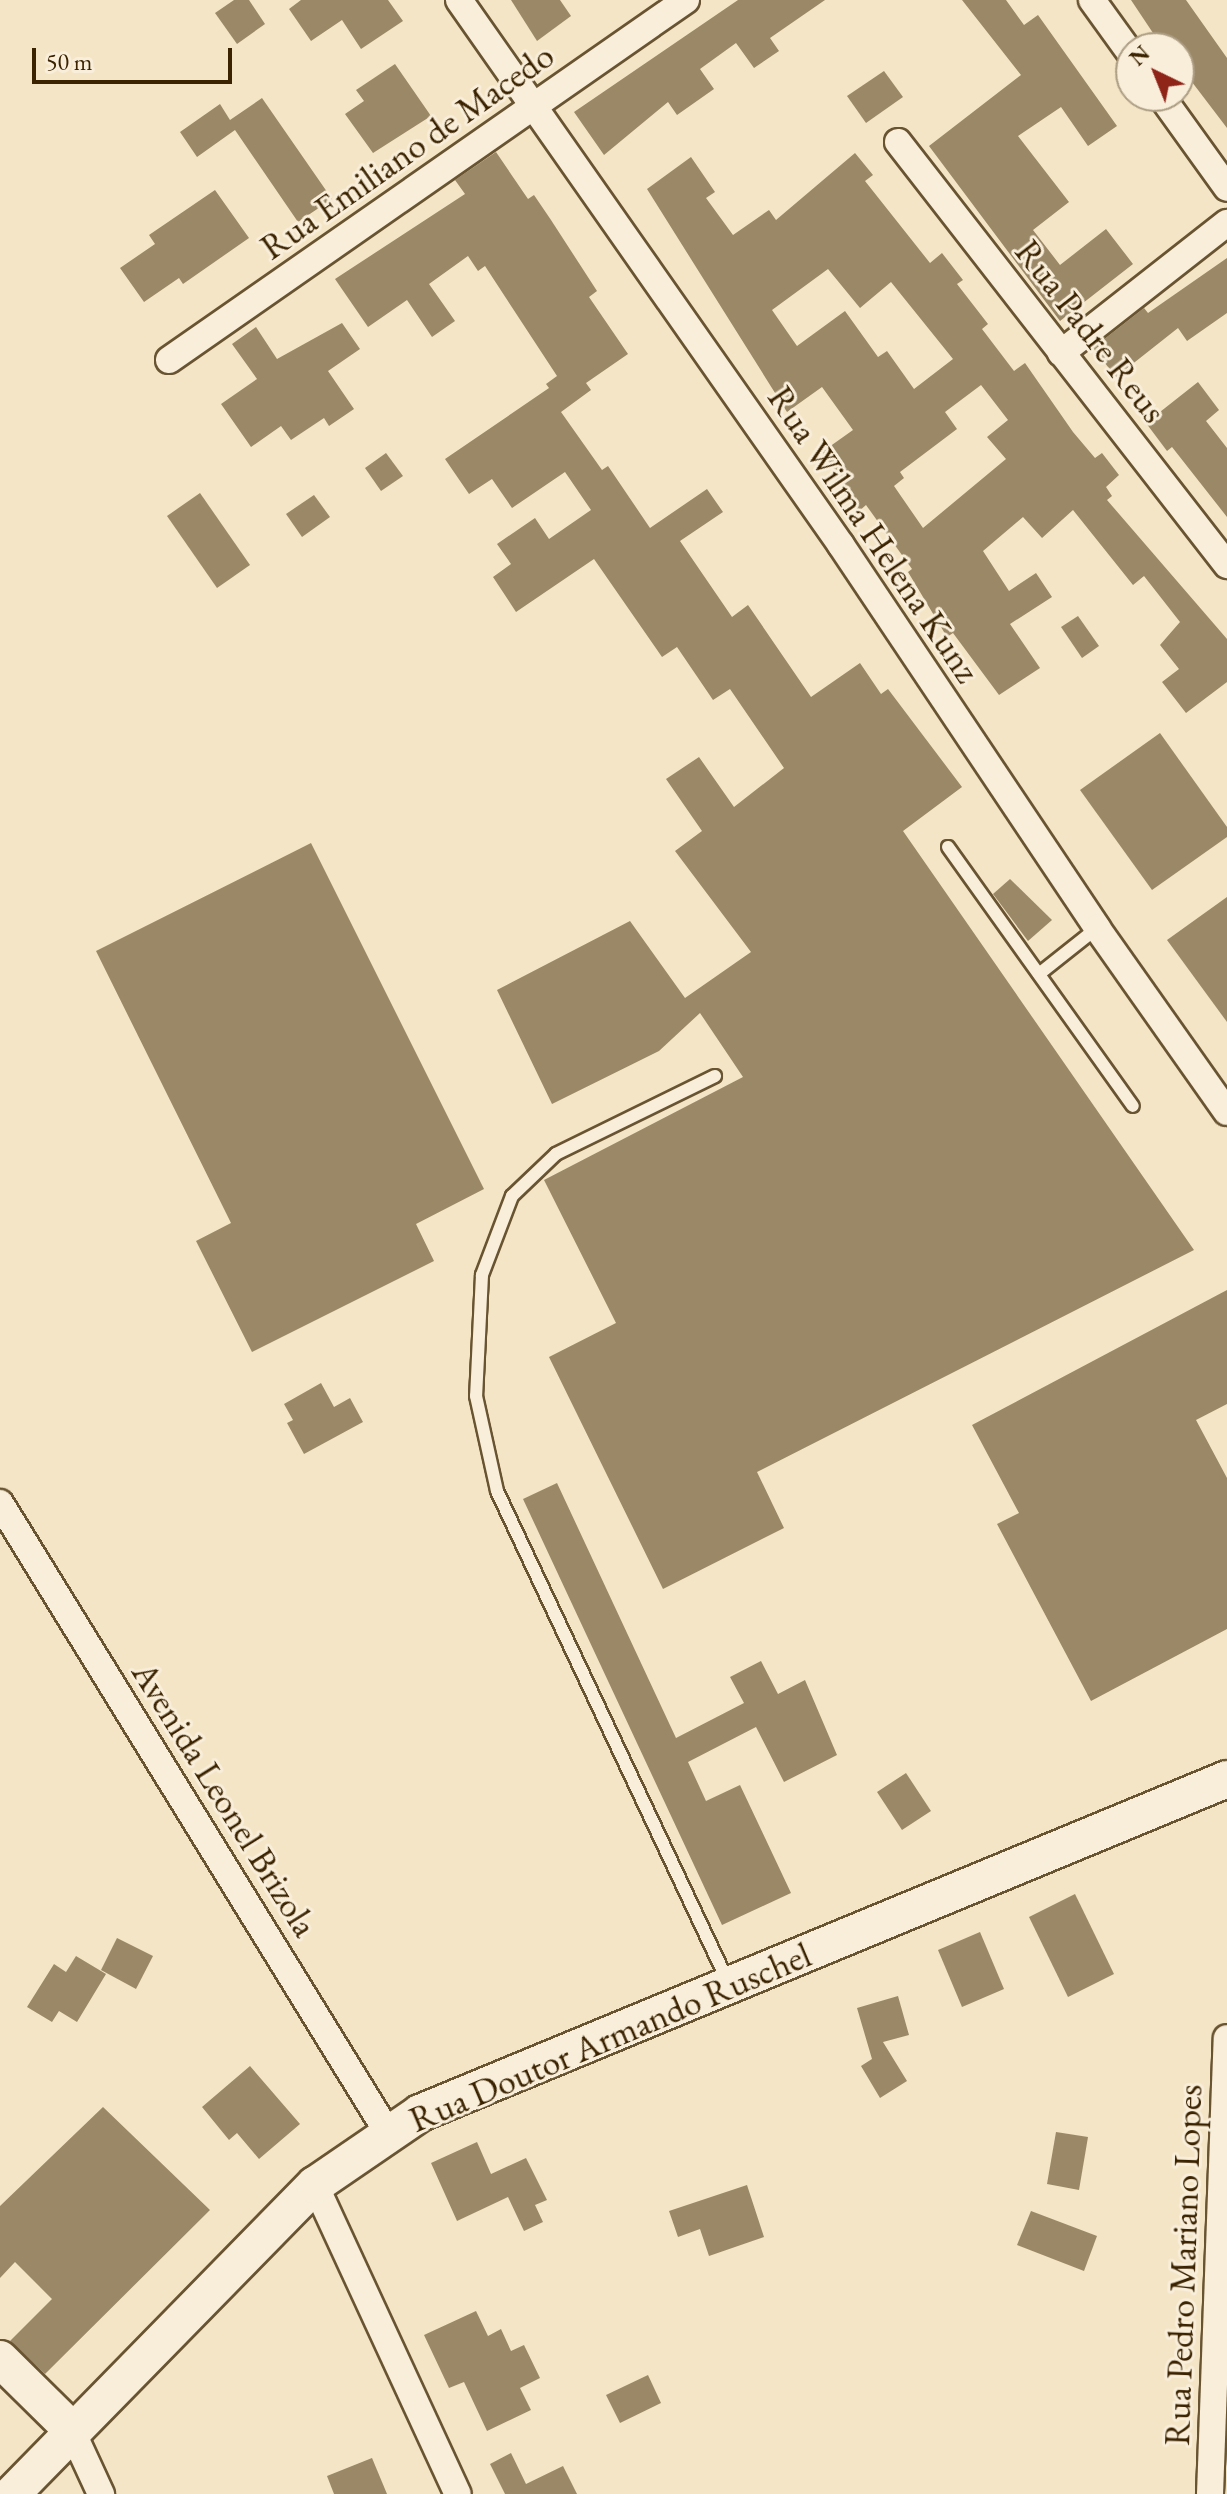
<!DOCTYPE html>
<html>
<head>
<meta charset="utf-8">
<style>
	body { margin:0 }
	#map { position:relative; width:1227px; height:2494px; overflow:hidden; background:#f4e5c6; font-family:"EB Garamond",serif }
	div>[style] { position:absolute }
	.building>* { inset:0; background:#9b8867 }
	.roads { filter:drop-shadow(2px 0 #695432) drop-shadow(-2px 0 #695432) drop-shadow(0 2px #695432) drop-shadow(0 -2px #695432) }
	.lane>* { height:12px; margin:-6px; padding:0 6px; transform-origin:6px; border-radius:6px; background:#f8eeda }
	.street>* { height:26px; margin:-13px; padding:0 13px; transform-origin:13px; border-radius:13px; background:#f8eeda }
	.secondary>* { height:36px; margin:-18px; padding:0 18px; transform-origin:18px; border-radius:18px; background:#f8eeda }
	span { translate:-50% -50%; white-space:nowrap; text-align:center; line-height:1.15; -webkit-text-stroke:6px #f8eeda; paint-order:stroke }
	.street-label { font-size:36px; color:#3b2301 }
	.north { position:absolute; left:1115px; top:32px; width:80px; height:80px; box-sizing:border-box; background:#f8eeda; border:2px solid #ac9d83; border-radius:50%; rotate:317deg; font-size:22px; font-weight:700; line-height:32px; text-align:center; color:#3b2301 }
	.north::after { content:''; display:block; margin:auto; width:28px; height:36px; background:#8f2418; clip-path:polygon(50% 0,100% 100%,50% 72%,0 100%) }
	.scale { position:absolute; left:32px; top:48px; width:200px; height:36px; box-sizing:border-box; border:4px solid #3b2301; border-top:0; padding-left:10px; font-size:24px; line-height:28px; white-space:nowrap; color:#3b2301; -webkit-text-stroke:6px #f8eeda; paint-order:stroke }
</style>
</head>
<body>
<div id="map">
	<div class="building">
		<div style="clip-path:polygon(234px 0,249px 0,265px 24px,237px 44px,215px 13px)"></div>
		<div style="clip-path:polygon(301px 0,388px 0,403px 21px,361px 49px,342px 20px,311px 41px,289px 9px)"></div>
		<div style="clip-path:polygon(511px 0,560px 0,571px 16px,537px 41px)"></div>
		<div style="clip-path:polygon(738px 0,825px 0,770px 38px,779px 51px,754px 68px,736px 43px,700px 69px,714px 89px,677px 115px,668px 102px,604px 155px,574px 112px)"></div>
		<div style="clip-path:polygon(962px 0,1006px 0,1024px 25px,1038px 15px,1117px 126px,1088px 146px,1061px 107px,1018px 136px,1069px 202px,1033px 230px,1060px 265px,1106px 229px,1133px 264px,1060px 321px,929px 146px,1021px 75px)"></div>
		<div style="clip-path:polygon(1131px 0,1186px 0,1227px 58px,1227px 128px,1179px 65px,1179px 48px,1163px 48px)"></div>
		<div style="clip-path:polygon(395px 64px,431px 116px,373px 153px,345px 114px,364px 101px,356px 90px)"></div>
		<div style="clip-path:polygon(884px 71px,903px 97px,866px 123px,847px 96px)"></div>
		<div style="clip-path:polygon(262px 98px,332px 199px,298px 222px,235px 130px,197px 157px,180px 132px,220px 104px,230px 120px)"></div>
		<div style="clip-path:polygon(496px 152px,528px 199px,534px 195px,551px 220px,597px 291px,589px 297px,628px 354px,586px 383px,591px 390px,561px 412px,602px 470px,608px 466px,650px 528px,707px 489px,723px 512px,680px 541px,732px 617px,748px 605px,811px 697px,860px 663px,881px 694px,888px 689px,962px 787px,903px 831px,1194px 1250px,757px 1472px,784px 1528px,663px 1589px,549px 1357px,616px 1323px,544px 1180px,743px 1077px,700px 1013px,659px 1051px,552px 1104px,497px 990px,630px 921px,685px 998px,751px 952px,675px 851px,702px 831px,666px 779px,699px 757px,734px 807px,784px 768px,730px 689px,713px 700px,677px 647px,662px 657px,594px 559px,516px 612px,493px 577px,511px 564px,497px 544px,535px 518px,549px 539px,591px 510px,565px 472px,512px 508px,492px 479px,469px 494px,445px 459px,549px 388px,546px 384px,557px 376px,485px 266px,478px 271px,468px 256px,429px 284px,455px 321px,432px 337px,407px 300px,368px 327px,335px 279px,465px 194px,455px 180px)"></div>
		<div style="clip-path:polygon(evenodd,855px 153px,873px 175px,865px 181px,930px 263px,942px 253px,963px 280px,957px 284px,988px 324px,982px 329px,1014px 371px,1025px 363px,1073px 432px,1095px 458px,1102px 453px,1119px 475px,1106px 487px,1112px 496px,1107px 500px,1227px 639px,1227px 682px,1186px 713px,1162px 682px,1179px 669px,1160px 645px,1180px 622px,1144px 576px,1133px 585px,1073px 510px,1042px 538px,1023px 517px,983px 551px,1009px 591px,1036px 573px,1052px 597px,1010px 624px,1040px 668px,999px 695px,953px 633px,947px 637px,908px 572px,912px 569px,866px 505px,858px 512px,835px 480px,839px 477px,822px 452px,853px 430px,822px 387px,787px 412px,647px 189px,691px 157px,715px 192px,706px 198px,733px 235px,769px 210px,776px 220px,855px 153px,828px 269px,860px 308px,891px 282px,953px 359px,914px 389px,887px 351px,878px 357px,845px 311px,797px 346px,772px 310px,828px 269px,855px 153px,981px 385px,1008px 420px,987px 437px,1006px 459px,923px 528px,894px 486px,904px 478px,900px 472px,957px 429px,945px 412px,981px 385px)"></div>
		<div style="clip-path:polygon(215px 190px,249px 238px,183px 284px,179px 278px,144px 302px,120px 268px,155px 244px,149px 235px)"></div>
		<div style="clip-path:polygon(1227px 258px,1227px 313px,1187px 341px,1178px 328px,1116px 377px,1093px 348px,1144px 308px,1148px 313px)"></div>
		<div style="clip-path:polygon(342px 323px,360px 349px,328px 371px,354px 409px,329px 426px,324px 418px,291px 440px,281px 426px,251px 447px,221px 404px,257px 379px,232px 344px,256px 327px,277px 359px)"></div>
		<div style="clip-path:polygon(1198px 382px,1219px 410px,1206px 421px,1227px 448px,1227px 517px,1172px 447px,1167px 451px,1146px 423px)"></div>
		<div style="clip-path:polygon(386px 453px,403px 476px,381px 491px,365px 468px)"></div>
		<div style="clip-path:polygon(200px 493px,250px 565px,217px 588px,167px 516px)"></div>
		<div style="clip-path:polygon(314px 495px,330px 517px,302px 537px,286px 514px)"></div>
		<div style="clip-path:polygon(1078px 616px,1099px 646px,1082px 658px,1061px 627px)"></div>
		<div style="clip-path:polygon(1160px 733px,1227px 827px,1227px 837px,1152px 890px,1080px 790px)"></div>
		<div style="clip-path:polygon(311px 843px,484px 1189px,416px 1224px,434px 1261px,252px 1352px,196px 1241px,231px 1223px,96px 951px)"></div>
		<div style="clip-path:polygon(1010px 879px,1052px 920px,1028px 941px,993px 894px)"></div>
		<div style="clip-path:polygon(1227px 897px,1227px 1022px,1167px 940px)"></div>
		<div style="clip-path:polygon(1227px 1290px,1227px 1404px,1196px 1420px,1227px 1478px,1227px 1629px,1091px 1701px,997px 1524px,1019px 1513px,972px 1425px)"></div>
		<div style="clip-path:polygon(321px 1383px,334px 1407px,350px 1398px,363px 1422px,304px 1454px,287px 1423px,293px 1420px,284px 1404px)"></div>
		<div style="clip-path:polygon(557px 1483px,676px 1738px,744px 1703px,730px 1677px,761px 1661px,778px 1694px,805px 1680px,837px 1755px,784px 1782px,756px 1727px,688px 1762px,706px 1801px,740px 1785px,791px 1893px,722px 1925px,523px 1499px)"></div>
		<div style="clip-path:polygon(906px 1773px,931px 1811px,902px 1830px,877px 1792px)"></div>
		<div style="clip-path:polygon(1075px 1894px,1114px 1974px,1068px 1997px,1029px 1917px)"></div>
		<div style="clip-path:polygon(980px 1932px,1004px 1989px,962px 2007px,938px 1950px)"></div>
		<div style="clip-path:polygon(117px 1938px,153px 1956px,136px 1989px,101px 1970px)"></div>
		<div style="clip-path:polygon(76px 1956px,106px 1974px,77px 2022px,59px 2011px,52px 2022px,27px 2007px,54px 1964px,66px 1972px)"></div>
		<div style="clip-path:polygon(898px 1996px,909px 2035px,883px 2042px,907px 2081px,880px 2098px,861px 2066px,872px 2059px,857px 2008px)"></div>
		<div style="clip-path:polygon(250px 2066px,300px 2124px,259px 2159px,237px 2133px,229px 2140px,202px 2107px)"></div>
		<div style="clip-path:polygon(103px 2107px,210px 2210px,45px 2374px,10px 2341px,52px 2299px,15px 2262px,0 2278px,0 2206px)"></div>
		<div style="clip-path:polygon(1056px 2132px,1088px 2137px,1079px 2190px,1047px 2184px)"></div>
		<div style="clip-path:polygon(477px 2142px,491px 2174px,526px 2158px,547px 2200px,535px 2205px,543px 2222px,524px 2231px,508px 2197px,457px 2221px,431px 2163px)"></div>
		<div style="clip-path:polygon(747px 2185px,764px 2237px,709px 2256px,700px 2229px,678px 2237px,669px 2211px)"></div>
		<div style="clip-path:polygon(1031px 2211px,1097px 2236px,1084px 2271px,1017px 2245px)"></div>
		<div style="clip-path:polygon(476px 2311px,488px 2336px,501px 2329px,511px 2351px,524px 2345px,540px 2378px,520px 2388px,531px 2410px,487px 2431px,464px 2382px,449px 2388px,424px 2335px)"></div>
		<div style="clip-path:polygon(648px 2375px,661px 2403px,620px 2423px,606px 2395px)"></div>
		<div style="clip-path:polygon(511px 2453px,526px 2484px,563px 2466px,577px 2494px,505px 2494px,490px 2464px)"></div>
		<div style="clip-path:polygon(372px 2458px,387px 2494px,334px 2494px,327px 2476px)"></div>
	</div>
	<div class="roads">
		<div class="lane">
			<div style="left:948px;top:847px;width:318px;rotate:54.5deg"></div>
			<div style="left:1039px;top:974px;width:74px;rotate:-38.4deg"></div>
			<div style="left:715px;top:1076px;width:177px;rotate:153.9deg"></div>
			<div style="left:556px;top:1154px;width:61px;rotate:136.3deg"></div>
			<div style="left:512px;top:1196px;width:85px;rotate:110.8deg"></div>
			<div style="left:482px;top:1275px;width:121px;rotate:92.8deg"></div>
			<div style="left:476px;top:1396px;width:97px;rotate:77.5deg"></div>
			<div style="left:497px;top:1491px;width:543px;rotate:64.8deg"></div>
		</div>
		<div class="street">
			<div style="left:459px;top:0;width:666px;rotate:54.97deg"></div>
			<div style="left:841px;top:545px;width:461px;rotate:56.2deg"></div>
			<div style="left:1097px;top:928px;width:225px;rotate:54.8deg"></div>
			<div style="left:1092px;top:0;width:67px;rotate:54.2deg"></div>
			<div style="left:1161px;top:96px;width:113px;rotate:54.3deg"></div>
			<div style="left:898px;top:142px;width:536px;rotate:52.13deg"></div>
			<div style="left:1061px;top:353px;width:211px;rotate:-38.1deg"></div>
			<div style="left:169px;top:360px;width:630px;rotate:-34.85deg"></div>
			<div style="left:0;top:1503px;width:740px;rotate:58.37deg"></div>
			<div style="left:315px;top:2185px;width:340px;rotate:65.2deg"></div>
			<div style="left:71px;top:2429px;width:72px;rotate:65.2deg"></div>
			<div style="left:1210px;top:2494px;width:456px;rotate:-87.9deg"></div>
		</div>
		<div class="secondary">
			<div style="left:0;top:2359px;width:100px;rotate:44.6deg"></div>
			<div style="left:12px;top:2494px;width:433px;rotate:-45.6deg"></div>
			<div style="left:315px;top:2185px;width:127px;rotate:-34.4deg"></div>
			<div style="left:420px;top:2113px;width:873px;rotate:-22.48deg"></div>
		</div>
	</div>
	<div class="street-label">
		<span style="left:407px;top:151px;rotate:-35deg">Rua Emiliano de Macedo</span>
		<span style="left:1091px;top:331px;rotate:52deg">Rua Padre Reus</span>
		<span style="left:874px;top:534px;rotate:56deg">Rua Wilma Helena Kunz</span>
		<span style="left:225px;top:1799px;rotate:58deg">Avenida Leonel Brizola</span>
		<span style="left:610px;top:2037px;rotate:-23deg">Rua Doutor Armando Ruschel</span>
		<span style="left:1183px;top:2265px;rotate:-88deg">Rua Pedro Mariano Lopes</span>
	</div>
	<div class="north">N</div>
	<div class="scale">50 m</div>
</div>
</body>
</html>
